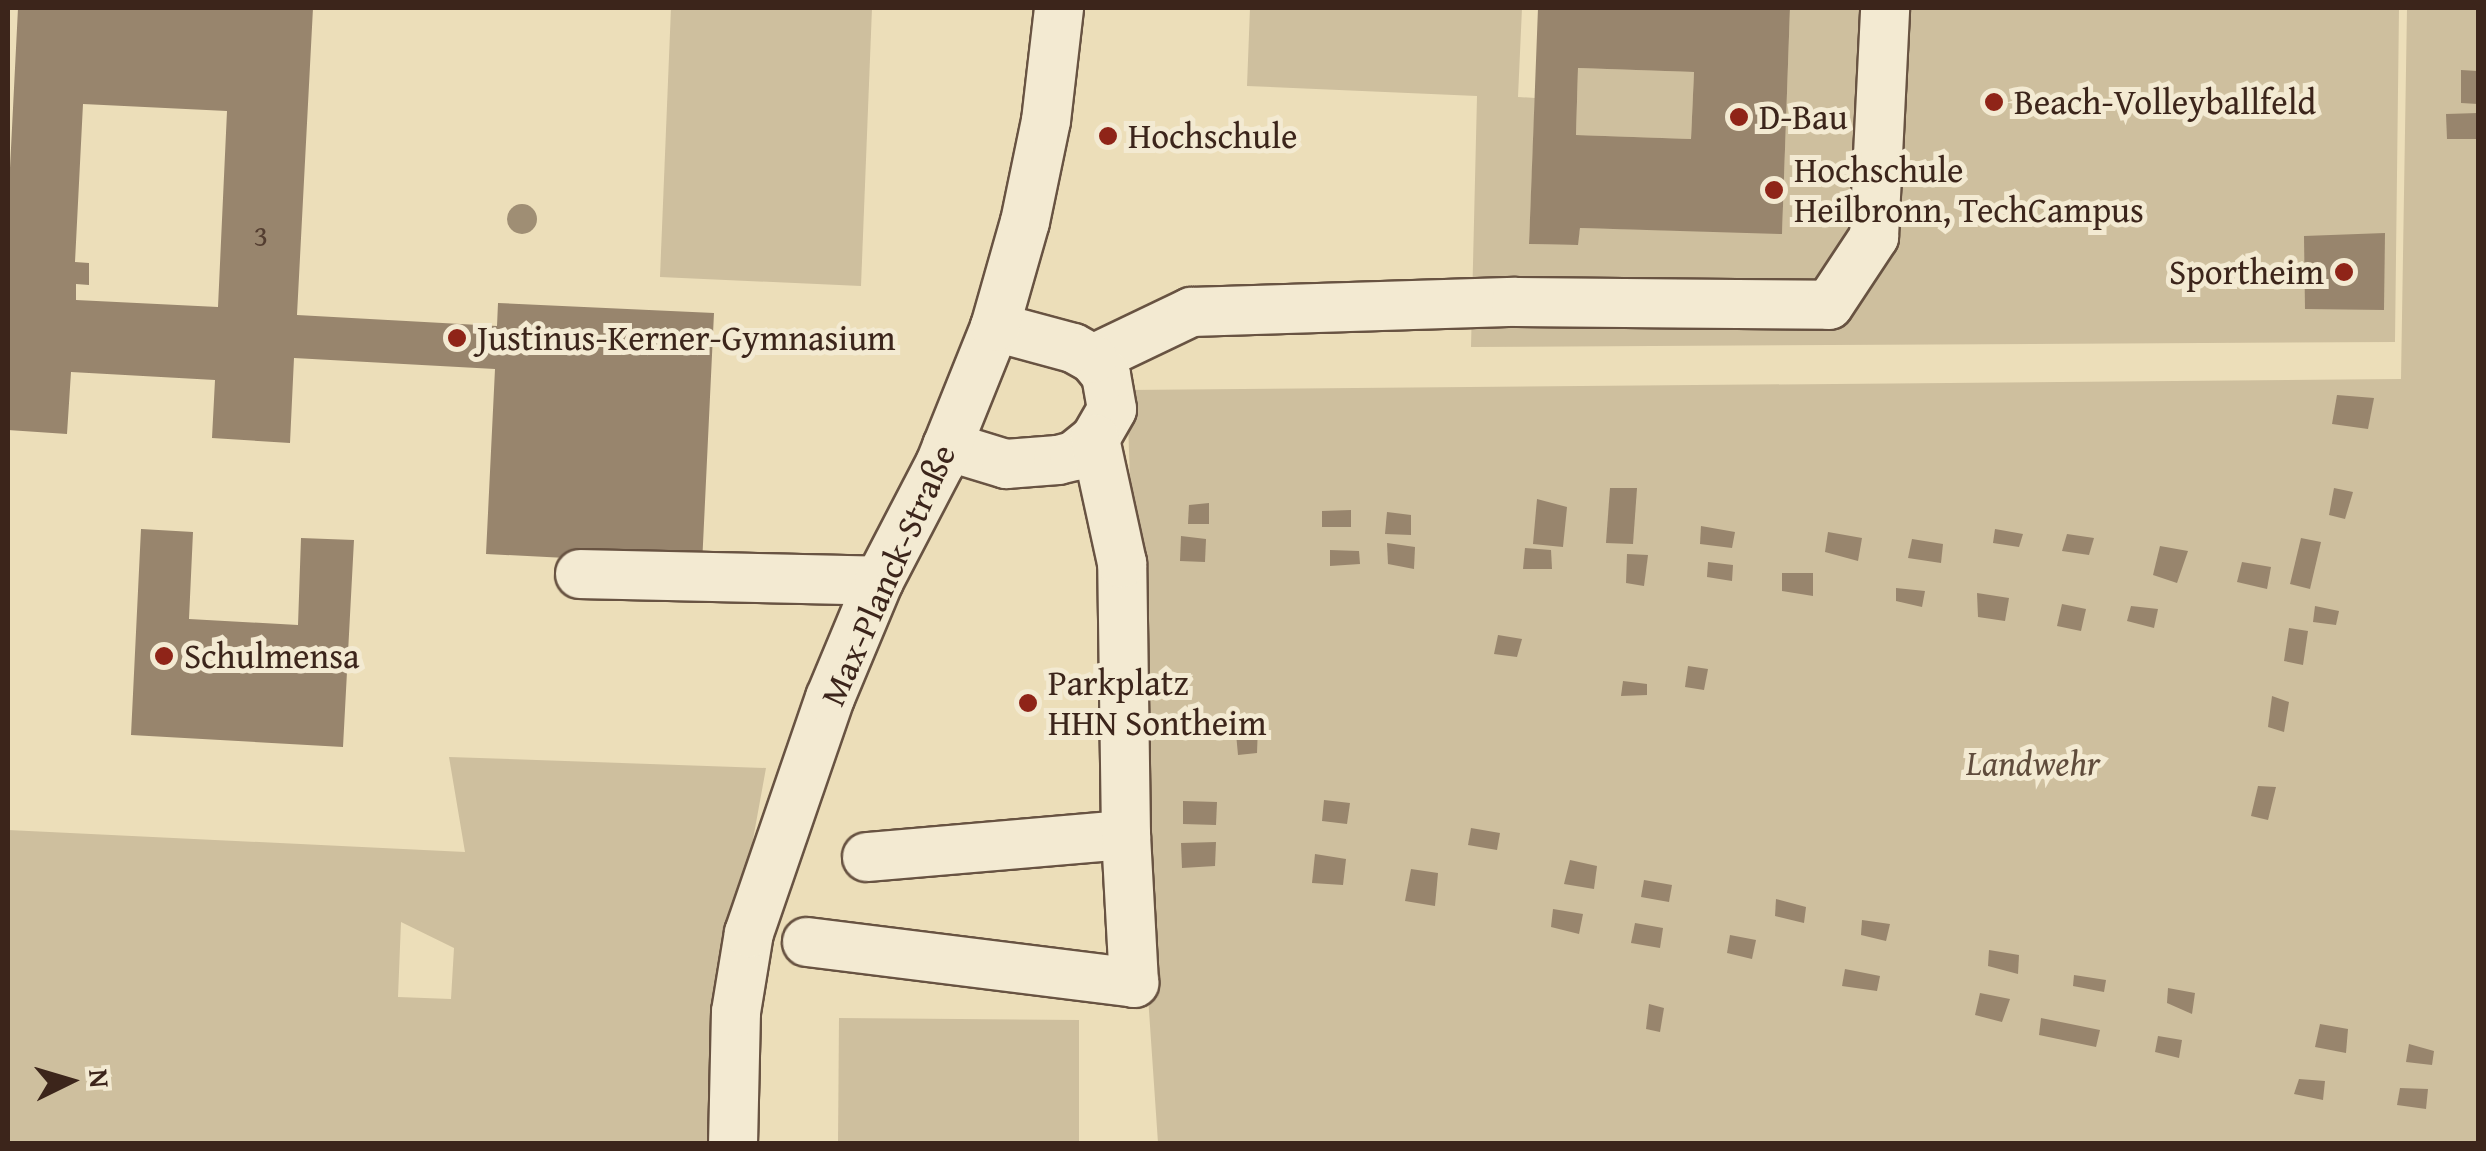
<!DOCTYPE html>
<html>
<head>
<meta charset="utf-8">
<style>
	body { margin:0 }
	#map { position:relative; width:2486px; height:1151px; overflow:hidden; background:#ecdeb9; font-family:"Gentium Book Plus",serif }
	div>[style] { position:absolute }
	.green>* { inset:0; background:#cebf9e }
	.building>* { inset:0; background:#98856d }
	.roads { filter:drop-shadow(2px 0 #685342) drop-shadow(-2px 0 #685342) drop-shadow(0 2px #685342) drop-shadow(0 -2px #685342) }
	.minor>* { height:48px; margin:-24px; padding:0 24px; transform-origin:24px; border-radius:24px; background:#f3ead2 }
	.trees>* { width:30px; height:30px; margin:-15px; border-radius:50%; background:#9f8e74 }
	.dots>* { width:28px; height:28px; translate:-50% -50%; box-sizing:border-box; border:5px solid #f3ead2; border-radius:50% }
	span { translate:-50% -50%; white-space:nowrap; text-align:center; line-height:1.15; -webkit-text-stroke:10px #f3ead2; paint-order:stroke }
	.number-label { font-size:30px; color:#533d30 }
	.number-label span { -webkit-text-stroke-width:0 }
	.poi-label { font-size:35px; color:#3c251b }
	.left { translate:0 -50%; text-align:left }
	.right { translate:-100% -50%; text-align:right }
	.street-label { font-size:35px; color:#3c251b }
	.park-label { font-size:35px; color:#604c3c; font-style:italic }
	.frame { position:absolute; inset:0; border:10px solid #3c251b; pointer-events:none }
	.north { position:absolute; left:20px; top:1031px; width:100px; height:100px; -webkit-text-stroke:8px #f3ead2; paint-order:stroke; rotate:85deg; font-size:28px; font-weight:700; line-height:40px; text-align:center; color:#3c251b }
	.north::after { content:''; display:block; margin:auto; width:35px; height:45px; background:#3c251b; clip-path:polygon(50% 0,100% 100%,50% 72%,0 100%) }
</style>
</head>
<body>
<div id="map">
	<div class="green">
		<div style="clip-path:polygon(671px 8px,872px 8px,861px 286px,660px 277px)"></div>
		<div style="clip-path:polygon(1250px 8px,1522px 8px,1518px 97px,1535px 98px,1529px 244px,1577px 245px,1580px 228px,1782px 233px,1790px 8px,2399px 8px,2395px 342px,1471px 347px,1477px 96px,1247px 86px)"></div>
		<div style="clip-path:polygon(2407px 8px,2478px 8px,2478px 1143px,1158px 1143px,1146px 967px,1127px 390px,2401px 379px)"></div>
		<div style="clip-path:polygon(1578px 68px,1694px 72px,1691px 139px,1576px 135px)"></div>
		<div style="clip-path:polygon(evenodd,449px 757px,766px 768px,723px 1004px,718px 1143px,8px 1143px,8px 830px,465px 852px,449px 757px,401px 922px,454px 948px,451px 999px,398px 997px,401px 922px)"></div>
		<div style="clip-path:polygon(839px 1018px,1079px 1020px,1079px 1143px,838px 1143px)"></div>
	</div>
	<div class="building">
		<div style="clip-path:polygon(evenodd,18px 8px,313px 8px,297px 315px,497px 326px,498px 303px,714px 313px,702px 565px,486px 554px,495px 369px,294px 358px,290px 443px,212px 438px,215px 380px,71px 372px,67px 434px,8px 430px,8px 208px,18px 8px,83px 104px,227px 111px,218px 307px,76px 300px,76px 284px,89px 285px,89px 263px,75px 262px,83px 104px)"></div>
		<div style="clip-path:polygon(evenodd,1538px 8px,1790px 8px,1782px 234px,1580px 228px,1578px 245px,1529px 244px,1538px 8px,1578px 68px,1694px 72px,1691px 139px,1576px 135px,1578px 68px)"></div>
		<div style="clip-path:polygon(2461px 70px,2478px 71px,2478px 104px,2461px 103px)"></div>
		<div style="clip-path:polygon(2478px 113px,2478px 139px,2447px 139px,2446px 114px)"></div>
		<div style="clip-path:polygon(2385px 233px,2384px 310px,2305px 309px,2304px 236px)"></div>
		<div style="clip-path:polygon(2337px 395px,2374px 398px,2368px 429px,2332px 424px)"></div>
		<div style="clip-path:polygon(1610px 488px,1637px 488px,1633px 544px,1606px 543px)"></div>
		<div style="clip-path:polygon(2334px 488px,2353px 492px,2345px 519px,2329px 515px)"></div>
		<div style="clip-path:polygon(1537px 499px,1567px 507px,1563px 547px,1533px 544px)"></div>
		<div style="clip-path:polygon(1209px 503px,1209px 524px,1188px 524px,1189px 505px)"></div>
		<div style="clip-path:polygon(1351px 510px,1351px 527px,1322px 527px,1322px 511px)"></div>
		<div style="clip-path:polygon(1387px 512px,1411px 515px,1411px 535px,1385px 534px)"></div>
		<div style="clip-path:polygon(1701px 526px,1735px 532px,1732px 548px,1700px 544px)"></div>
		<div style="clip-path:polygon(141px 529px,193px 532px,189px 619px,298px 625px,301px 538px,354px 540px,343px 747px,131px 735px)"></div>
		<div style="clip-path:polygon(1995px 529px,2023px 534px,2019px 547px,1993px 543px)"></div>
		<div style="clip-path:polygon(1828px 532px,1862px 538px,1858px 561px,1825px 552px)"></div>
		<div style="clip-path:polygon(2067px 534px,2094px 538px,2089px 555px,2062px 551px)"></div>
		<div style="clip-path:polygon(1181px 536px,1206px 539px,1205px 562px,1180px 561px)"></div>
		<div style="clip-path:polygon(2301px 538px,2321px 542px,2310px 589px,2290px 584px)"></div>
		<div style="clip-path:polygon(1912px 539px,1943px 544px,1941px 563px,1908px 558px)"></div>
		<div style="clip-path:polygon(1387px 543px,1415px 547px,1414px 569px,1388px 564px)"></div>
		<div style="clip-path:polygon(2160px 546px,2188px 551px,2177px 583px,2153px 575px)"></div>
		<div style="clip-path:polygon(1525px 548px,1551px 550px,1552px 569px,1523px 569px)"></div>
		<div style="clip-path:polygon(1330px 550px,1359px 551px,1360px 564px,1330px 566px)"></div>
		<div style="clip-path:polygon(1627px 554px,1648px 555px,1644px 586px,1626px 583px)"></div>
		<div style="clip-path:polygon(1708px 562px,1733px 565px,1732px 581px,1707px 577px)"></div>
		<div style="clip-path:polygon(2242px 562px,2271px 567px,2267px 589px,2237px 582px)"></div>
		<div style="clip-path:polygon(1782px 573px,1813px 573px,1813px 596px,1782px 591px)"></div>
		<div style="clip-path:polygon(1896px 588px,1925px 591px,1922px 607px,1896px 601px)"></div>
		<div style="clip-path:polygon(1977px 593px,2009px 598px,2005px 621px,1978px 617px)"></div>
		<div style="clip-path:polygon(2062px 604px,2086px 609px,2081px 631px,2057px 626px)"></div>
		<div style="clip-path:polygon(2131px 606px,2158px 609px,2154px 628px,2127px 621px)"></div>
		<div style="clip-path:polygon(2315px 606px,2339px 611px,2336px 625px,2313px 622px)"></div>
		<div style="clip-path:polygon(2289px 628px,2308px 631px,2303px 665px,2284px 661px)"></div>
		<div style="clip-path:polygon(1498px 635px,1522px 639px,1517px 657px,1494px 654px)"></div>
		<div style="clip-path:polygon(1688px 666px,1708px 669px,1704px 690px,1685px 687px)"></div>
		<div style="clip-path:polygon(1623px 681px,1647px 684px,1647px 695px,1621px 696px)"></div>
		<div style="clip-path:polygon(2272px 696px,2289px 702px,2284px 732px,2268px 727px)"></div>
		<div style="clip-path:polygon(1235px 723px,1258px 725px,1257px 753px,1238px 755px)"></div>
		<div style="clip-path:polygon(2258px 786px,2276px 787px,2268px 820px,2251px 816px)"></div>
		<div style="clip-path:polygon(1324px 800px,1350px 803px,1347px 824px,1322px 821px)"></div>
		<div style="clip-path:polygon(1183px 801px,1217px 802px,1216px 825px,1183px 824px)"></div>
		<div style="clip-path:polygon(1471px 828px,1500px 833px,1497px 850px,1468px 845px)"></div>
		<div style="clip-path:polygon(1216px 842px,1215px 866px,1182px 868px,1181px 843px)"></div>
		<div style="clip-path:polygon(1315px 854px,1346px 859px,1343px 885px,1312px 883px)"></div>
		<div style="clip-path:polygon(1570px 860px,1597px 866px,1594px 889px,1564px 884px)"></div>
		<div style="clip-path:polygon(1411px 869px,1438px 873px,1435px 906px,1405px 901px)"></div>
		<div style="clip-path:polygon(1644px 880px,1672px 885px,1669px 902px,1641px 897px)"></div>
		<div style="clip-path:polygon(1776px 899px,1806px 907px,1804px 923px,1775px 916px)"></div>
		<div style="clip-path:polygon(1553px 909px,1583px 914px,1579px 934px,1551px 927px)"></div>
		<div style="clip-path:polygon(1862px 920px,1890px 924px,1886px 941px,1861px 935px)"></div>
		<div style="clip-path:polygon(1635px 923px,1663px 928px,1660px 948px,1631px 943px)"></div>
		<div style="clip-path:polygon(1730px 935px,1756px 940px,1752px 959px,1727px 953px)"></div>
		<div style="clip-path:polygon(1989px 950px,2019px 955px,2018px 974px,1988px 966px)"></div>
		<div style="clip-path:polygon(1845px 969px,1880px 976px,1877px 991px,1842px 986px)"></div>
		<div style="clip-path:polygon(2074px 975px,2106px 980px,2104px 992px,2073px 986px)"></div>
		<div style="clip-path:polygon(2168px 988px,2195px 993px,2192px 1014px,2167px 1003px)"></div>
		<div style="clip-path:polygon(1980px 993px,2010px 999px,2002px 1022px,1975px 1015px)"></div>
		<div style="clip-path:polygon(1649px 1004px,1664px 1008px,1660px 1032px,1646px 1029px)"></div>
		<div style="clip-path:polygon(2041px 1018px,2100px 1030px,2096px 1047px,2039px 1035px)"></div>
		<div style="clip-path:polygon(2320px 1024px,2348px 1029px,2346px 1053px,2315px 1047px)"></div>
		<div style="clip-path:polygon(2158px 1036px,2182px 1040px,2179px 1058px,2155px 1052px)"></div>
		<div style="clip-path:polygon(2409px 1044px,2434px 1051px,2432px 1065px,2406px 1062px)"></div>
		<div style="clip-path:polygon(2299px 1079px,2325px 1081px,2323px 1100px,2294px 1094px)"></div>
		<div style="clip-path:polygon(2400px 1088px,2428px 1089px,2426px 1109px,2397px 1105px)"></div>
	</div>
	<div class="roads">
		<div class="minor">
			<div style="left:1093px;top:359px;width:109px;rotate:-25.6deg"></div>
			<div style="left:1191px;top:312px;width:325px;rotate:-1.8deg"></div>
			<div style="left:1516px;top:302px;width:313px;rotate:0.5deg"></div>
			<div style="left:1829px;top:305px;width:82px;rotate:-56.5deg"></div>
			<div style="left:1874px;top:237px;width:229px;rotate:-87.2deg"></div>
			<div style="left:947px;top:446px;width:62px;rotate:17deg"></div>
			<div style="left:1006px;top:464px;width:52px;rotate:-4.4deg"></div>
			<div style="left:1058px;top:460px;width:16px;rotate:-14deg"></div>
			<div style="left:1074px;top:456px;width:27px;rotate:-39deg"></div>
			<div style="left:1095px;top:439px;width:34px;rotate:-60deg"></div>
			<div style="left:1112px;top:409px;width:35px;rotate:-100deg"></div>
			<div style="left:1106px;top:375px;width:21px;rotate:-129deg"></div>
			<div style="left:1093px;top:359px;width:23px;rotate:-151deg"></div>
			<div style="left:1073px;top:348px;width:81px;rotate:-164.9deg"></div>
			<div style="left:580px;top:574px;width:299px;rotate:1.3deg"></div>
			<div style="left:867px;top:857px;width:260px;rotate:-4.9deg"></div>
			<div style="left:807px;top:942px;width:330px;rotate:7.1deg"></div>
			<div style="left:1134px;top:983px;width:148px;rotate:-93.1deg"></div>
			<div style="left:1126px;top:835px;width:272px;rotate:-90.8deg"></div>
			<div style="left:1122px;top:563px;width:127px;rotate:-102.3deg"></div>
			<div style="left:733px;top:1144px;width:132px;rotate:-88.7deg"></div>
			<div style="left:736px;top:1012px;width:80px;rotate:-80.7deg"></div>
			<div style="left:749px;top:933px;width:249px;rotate:-71deg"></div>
			<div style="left:830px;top:698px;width:127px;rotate:-67.3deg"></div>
			<div style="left:879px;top:581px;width:132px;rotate:-62.5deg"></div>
			<div style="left:940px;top:464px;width:148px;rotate:-68.1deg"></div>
			<div style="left:995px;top:327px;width:109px;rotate:-74.1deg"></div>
			<div style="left:1025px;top:222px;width:103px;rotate:-78.3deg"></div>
			<div style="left:1046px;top:121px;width:114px;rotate:-83.4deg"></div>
		</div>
	</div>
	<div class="trees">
		<div style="left:522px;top:219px"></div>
	</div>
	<div class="dots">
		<div style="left:1994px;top:102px;background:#8f2418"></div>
		<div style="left:1739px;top:117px;background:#8f2418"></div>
		<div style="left:1108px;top:136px;background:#8f2418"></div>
		<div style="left:1774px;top:190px;background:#8f2418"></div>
		<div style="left:2344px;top:272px;background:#8f2418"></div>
		<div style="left:457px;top:338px;background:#8f2418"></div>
		<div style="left:164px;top:656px;background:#8f2418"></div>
		<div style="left:1028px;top:703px;background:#8f2418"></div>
	</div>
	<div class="number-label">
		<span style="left:261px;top:235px">3</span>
	</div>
	<div class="poi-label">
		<span class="left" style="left:2014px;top:102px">Beach-Volleyballfeld</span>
		<span class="left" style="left:1759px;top:117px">D-Bau</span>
		<span class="left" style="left:1128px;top:136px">Hochschule</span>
		<span class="left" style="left:1794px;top:190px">Hochschule<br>Heilbronn, TechCampus</span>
		<span class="right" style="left:2324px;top:272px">Sportheim</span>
		<span class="left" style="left:477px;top:338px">Justinus-Kerner-Gymnasium</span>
		<span class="left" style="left:184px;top:656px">Schulmensa</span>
		<span class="left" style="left:1048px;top:703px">Parkplatz<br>HHN Sontheim</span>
	</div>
	<div class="street-label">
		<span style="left:888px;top:575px;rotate:-66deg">Max-Planck-Straße</span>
	</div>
	<div class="park-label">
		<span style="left:2033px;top:763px">Landwehr</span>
	</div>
	<div class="frame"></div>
	<div class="north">N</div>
</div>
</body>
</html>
